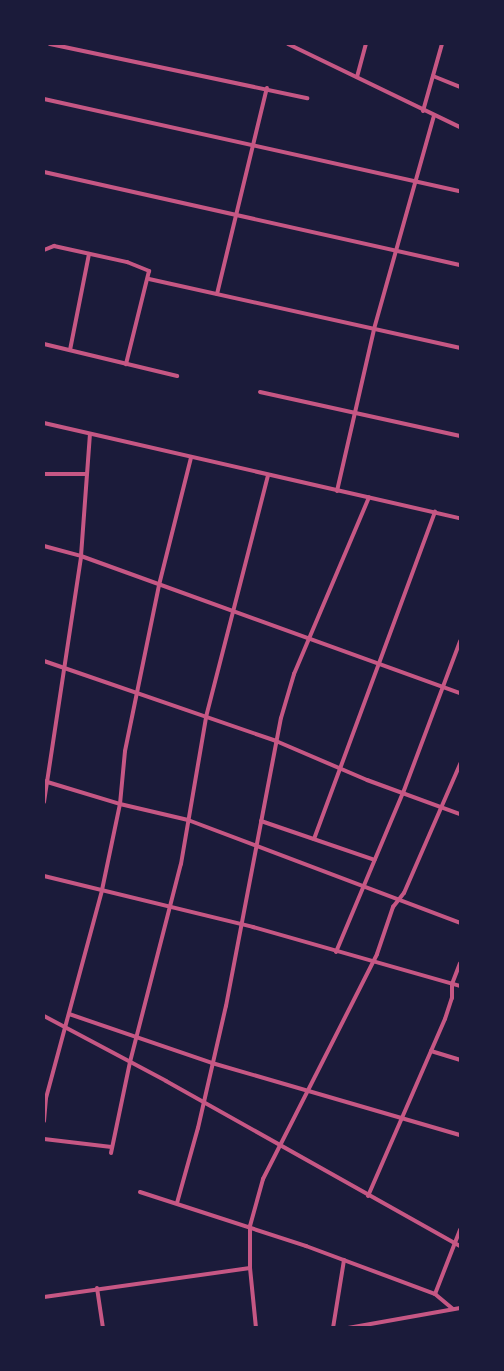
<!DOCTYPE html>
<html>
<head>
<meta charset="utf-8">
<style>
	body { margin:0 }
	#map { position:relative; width:504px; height:1371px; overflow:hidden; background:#1b1b3a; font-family:"Space Grotesk",sans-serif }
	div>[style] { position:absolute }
	.minor>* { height:4px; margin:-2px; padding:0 2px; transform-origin:2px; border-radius:2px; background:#c65784 }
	span { translate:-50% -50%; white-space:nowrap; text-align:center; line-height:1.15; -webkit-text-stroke:4.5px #1b1b3a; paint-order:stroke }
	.frame { position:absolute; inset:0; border:45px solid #1b1b3a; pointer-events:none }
</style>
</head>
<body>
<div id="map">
	<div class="minor">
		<div style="left:50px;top:44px;width:263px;rotate:11.9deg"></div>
		<div style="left:288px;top:44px;width:191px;rotate:25.8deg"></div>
		<div style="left:433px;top:76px;width:29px;rotate:22deg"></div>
		<div style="left:357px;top:77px;width:34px;rotate:-75deg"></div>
		<div style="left:44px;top:99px;width:426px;rotate:12.5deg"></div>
		<div style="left:423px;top:111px;width:70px;rotate:-74.2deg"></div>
		<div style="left:44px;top:172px;width:426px;rotate:12.6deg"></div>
		<div style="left:44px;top:250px;width:11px;rotate:-22deg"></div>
		<div style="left:54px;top:246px;width:75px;rotate:12.4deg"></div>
		<div style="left:127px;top:262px;width:24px;rotate:22deg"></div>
		<div style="left:149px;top:271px;width:96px;rotate:103.9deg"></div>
		<div style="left:149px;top:279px;width:319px;rotate:12.5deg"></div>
		<div style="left:217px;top:294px;width:212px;rotate:-76.4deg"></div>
		<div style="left:44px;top:344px;width:137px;rotate:13.5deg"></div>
		<div style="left:70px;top:350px;width:98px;rotate:-78.8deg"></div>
		<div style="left:260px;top:392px;width:205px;rotate:12.4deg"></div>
		<div style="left:44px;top:423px;width:427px;rotate:12.9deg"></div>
		<div style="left:44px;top:474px;width:43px"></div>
		<div style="left:337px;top:491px;width:166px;rotate:-77.1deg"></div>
		<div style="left:374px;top:329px;width:221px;rotate:-74.3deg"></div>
		<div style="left:44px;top:546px;width:38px;rotate:15deg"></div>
		<div style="left:81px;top:556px;width:403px;rotate:19.9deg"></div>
		<div style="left:44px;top:661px;width:245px;rotate:19deg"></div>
		<div style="left:276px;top:741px;width:99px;rotate:23.2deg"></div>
		<div style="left:367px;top:780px;width:99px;rotate:20.1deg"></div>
		<div style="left:44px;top:781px;width:79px;rotate:16.8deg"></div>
		<div style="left:120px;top:804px;width:70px;rotate:13.2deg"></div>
		<div style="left:188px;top:820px;width:291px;rotate:20.7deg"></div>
		<div style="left:44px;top:802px;width:249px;rotate:-81.4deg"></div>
		<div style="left:81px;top:556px;width:122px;rotate:-85.8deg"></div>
		<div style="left:261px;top:821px;width:120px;rotate:18.9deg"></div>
		<div style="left:314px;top:839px;width:349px;rotate:-69.7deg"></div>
		<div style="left:44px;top:876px;width:215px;rotate:13.7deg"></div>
		<div style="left:253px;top:927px;width:215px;rotate:15.9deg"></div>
		<div style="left:336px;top:952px;width:173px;rotate:-67.2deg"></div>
		<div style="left:403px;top:793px;width:162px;rotate:-69.4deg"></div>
		<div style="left:69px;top:1014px;width:151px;rotate:18.9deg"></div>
		<div style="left:212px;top:1063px;width:258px;rotate:16.2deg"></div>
		<div style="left:44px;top:1016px;width:138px;rotate:28deg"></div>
		<div style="left:166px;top:1081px;width:337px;rotate:29.3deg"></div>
		<div style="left:431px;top:1051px;width:30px;rotate:17deg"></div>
		<div style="left:44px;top:1121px;width:23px;rotate:-85deg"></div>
		<div style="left:46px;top:1098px;width:215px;rotate:-74.9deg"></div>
		<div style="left:102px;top:890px;width:88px;rotate:-78.2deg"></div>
		<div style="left:120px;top:804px;width:53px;rotate:-84.6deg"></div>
		<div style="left:125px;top:751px;width:169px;rotate:-78.4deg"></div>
		<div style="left:159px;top:585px;width:131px;rotate:-75.9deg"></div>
		<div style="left:44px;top:1139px;width:68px;rotate:6.7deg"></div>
		<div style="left:111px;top:1153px;width:93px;rotate:-78.2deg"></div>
		<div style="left:130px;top:1062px;width:204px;rotate:-75.6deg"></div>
		<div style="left:181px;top:864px;width:149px;rotate:-80.3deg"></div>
		<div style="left:206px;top:717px;width:250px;rotate:-75.6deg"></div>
		<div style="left:140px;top:1192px;width:175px;rotate:18deg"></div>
		<div style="left:306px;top:1246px;width:138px;rotate:20.4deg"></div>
		<div style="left:435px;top:1294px;width:23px;rotate:40deg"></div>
		<div style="left:368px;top:1196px;width:193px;rotate:-66.5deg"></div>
		<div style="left:445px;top:1019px;width:22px;rotate:-72deg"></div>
		<div style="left:452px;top:998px;width:14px;rotate:-90deg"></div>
		<div style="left:452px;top:984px;width:22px;rotate:-69deg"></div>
		<div style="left:177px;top:1203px;width:78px;rotate:-74.4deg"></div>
		<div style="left:198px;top:1128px;width:125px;rotate:-77.1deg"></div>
		<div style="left:226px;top:1006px;width:293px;rotate:-79.2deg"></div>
		<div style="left:281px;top:718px;width:46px;rotate:-73.5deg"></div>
		<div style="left:294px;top:674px;width:192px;rotate:-67deg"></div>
		<div style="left:97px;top:1288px;width:40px;rotate:81.5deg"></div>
		<div style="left:435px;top:1294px;width:69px;rotate:-68.7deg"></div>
		<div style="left:44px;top:1297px;width:208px;rotate:-8deg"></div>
		<div style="left:256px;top:1328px;width:60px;rotate:-95.7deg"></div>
		<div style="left:250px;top:1268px;width:42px;rotate:-90deg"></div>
		<div style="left:250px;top:1226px;width:49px;rotate:-74.5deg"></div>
		<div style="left:263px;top:1179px;width:252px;rotate:-63.1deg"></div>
		<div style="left:377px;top:954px;width:50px;rotate:-71.2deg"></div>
		<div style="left:393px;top:907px;width:18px;rotate:-52deg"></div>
		<div style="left:404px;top:893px;width:141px;rotate:-66.5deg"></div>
		<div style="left:333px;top:1328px;width:69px;rotate:-80.8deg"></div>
		<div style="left:348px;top:1328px;width:114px;rotate:-10.1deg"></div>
	</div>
	<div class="frame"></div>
</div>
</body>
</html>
